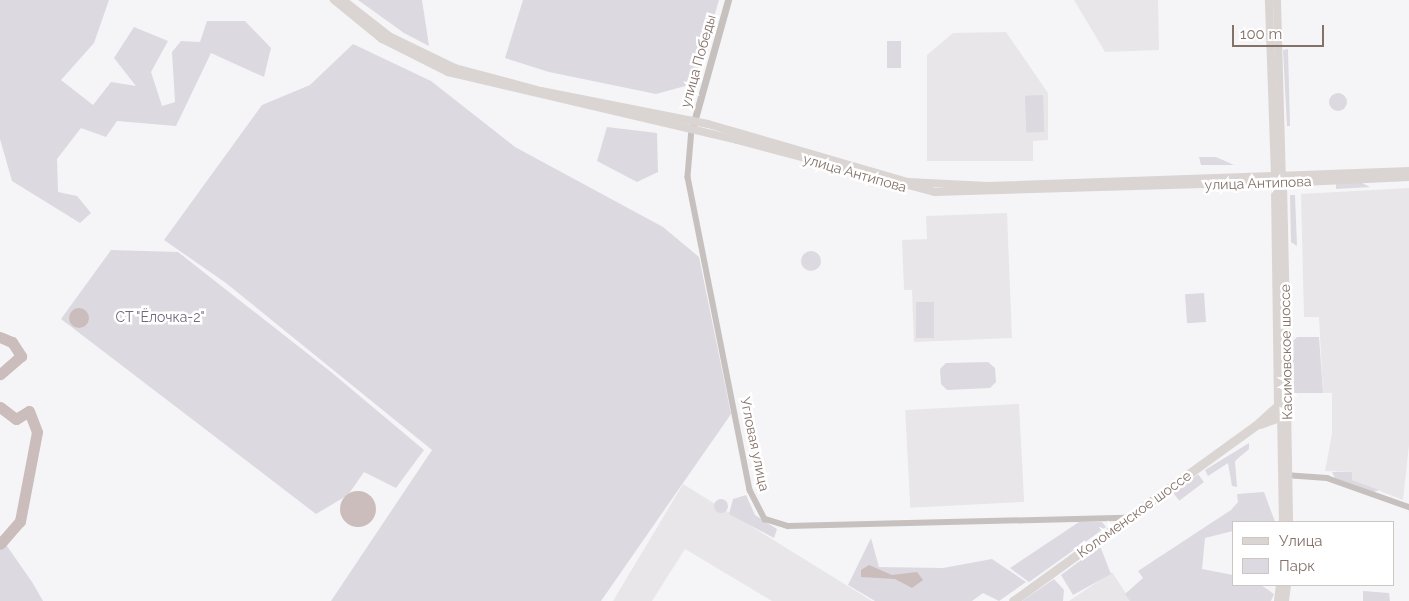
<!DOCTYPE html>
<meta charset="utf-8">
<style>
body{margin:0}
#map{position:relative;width:1409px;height:601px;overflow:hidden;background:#f5f5f7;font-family:Raleway,sans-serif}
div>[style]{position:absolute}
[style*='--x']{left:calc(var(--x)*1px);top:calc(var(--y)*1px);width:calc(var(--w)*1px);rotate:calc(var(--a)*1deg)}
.built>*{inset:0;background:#e8e6e8;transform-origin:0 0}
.green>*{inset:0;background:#dcd9e1;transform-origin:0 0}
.round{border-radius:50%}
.water>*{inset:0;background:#cabdbb}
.river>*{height:11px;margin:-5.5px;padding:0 5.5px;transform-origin:5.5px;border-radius:5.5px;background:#cabdbb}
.minor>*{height:5.5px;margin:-2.75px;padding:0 2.75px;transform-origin:2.75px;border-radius:2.75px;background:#c6c1be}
.tertiary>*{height:7px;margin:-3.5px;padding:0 3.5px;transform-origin:3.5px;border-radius:3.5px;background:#c6c1be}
.secondary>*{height:8px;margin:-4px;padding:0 4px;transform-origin:4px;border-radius:4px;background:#dad5d2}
.primary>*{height:9px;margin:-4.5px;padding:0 4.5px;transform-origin:4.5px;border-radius:4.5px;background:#dad5d2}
span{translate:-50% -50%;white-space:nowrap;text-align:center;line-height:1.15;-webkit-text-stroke:5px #fff;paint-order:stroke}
.street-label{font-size:14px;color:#847168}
.park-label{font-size:14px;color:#75667c}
.legend{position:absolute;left:1232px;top:521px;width:162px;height:65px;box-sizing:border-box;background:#fff;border:1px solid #cec6c3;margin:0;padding:6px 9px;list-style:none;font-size:15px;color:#847168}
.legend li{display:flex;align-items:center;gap:10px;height:25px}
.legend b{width:25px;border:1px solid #cec6c3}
.scale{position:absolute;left:1232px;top:25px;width:92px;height:22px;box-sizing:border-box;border:2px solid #847168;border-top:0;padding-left:6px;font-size:15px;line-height:18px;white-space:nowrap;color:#847168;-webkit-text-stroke:4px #fff;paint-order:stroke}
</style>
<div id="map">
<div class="built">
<div style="clip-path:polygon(1074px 0,1158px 0,1159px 50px,1105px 52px)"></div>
<div style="clip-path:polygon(1006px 32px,1048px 93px,1048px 140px,1033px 141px,1033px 161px,927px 161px,927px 55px,953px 33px)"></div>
<div style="clip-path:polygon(1409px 188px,1409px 445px,1403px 500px,1352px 480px,1352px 472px,1325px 471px,1332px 434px,1332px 393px,1323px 393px,1319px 317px,1304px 317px,1301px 194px)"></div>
<div style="clip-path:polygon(1007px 213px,1012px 338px,914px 342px,912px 290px,904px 290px,902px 240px,927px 239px,926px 216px)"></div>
<div style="left:1019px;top:404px;width:98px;height:114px;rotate:87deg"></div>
<div style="clip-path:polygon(683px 484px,872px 601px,772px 601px,685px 549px,652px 601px,613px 601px)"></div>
<div style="clip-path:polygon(1112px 572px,1131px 601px,1069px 601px)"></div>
</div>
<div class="green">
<div style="clip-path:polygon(0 0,109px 0,94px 43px,61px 80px,93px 105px,111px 82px,136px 86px,114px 58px,134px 27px,168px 41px,151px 72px,162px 106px,175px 102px,172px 52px,181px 41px,200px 42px,207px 21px,245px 21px,271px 48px,264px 77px,211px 53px,176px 126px,117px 121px,106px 137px,81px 128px,57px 159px,58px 192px,77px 196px,91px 213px,80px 223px,12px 181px,0 139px)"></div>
<div style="clip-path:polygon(358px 0,422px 0,429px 46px,404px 33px)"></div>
<div style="clip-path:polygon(523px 0,719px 0,699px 69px,689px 85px,656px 94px,549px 72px,505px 58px)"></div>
<div style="left:887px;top:41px;width:14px;height:27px"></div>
<div style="clip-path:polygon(353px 44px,431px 81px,515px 147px,663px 227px,699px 257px,731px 414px,601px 601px,331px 601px,432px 450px,226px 283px,164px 240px,262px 105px,310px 85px)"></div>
<div style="clip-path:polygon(1288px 49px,1290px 126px,1287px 126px,1283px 50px)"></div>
<div class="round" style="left:1329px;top:93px;width:18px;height:18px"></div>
<div style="left:1043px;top:95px;width:37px;height:18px;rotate:88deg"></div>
<div style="clip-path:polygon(607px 127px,657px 133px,658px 172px,637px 182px,597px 161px)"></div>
<div style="clip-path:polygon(1199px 157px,1216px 157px,1234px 165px,1201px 165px)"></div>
<div style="clip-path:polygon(1358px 181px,1370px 187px,1336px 189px,1336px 183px)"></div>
<div style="clip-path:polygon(1290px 195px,1295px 195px,1297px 246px,1291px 242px)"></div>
<div style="clip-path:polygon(111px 250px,178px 252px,331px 372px,424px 450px,396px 488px,364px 472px,348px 495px,316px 514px,61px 319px)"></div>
<div class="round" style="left:801px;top:251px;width:20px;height:20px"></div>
<div style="left:1204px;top:293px;width:29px;height:19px;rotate:86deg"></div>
<div style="left:916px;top:302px;width:18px;height:36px"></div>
<div style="clip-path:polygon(1297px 337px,1319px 337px,1323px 393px,1291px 393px,1290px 344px)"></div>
<div style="clip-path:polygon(988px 362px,995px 368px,996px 382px,990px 388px,947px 390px,941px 384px,940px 369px,946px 363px)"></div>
<div style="clip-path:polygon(1249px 443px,1249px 449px,1235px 461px,1237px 487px,1232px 486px,1228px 463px,1208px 476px,1205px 470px)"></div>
<div style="clip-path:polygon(1332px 472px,1352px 472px,1352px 480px,1379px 490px,1374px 492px,1335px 478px)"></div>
<div style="left:1198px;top:474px;width:10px;height:31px;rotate:53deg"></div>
<div style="clip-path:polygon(1264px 492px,1275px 522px,1233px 522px,1233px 531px,1205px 538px,1202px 569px,1233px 575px,1233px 585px,1261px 585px,1274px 594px,1271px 601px,1130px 601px,1125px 594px,1143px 578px,1138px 571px,1231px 510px,1238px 502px,1237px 494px)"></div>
<div style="clip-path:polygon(746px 495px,755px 515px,777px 529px,774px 538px,729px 514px,733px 499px)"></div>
<div class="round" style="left:714px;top:499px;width:14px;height:14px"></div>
<div style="clip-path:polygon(1079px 522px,1102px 522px,1106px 527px,1029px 582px,1010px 568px)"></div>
<div style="clip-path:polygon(0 536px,32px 582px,43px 601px,0 601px)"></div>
<div style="clip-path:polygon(871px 538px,879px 567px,943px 568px,992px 559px,1026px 582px,999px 601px,983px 593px,972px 601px,875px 601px,848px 585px)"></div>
<div style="clip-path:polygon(1100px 546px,1111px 574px,1073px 595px,1061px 575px)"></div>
<div style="clip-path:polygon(1054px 579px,1064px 590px,1063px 601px,1022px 601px)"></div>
<div style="clip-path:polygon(1363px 591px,1389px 593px,1390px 601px,1363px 601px)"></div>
</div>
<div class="water">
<div class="round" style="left:69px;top:308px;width:20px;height:20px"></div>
<div class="round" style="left:340px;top:491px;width:36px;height:36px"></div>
<div style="clip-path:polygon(869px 565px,892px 575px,917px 572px,923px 580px,912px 588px,895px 579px,861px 577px,861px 570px)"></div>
</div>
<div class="river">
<div style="--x:0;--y:337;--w:13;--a:23"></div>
<div style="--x:12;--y:342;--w:17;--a:57"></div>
<div style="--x:21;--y:356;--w:28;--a:139"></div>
<div style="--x:0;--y:407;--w:20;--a:37"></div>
<div style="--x:16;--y:419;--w:15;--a:-32"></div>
<div style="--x:29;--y:411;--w:22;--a:69"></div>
<div style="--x:37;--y:432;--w:91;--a:100.8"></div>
<div style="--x:20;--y:521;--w:30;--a:131"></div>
</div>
<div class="minor">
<div style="--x:692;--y:129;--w:48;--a:94.8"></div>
<div style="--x:688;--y:177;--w:319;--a:78.8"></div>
<div style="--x:750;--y:490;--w:33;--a:63"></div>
<div style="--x:765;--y:519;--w:24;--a:17"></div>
<div style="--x:788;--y:526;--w:338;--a:-1.4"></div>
<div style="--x:1285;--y:475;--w:42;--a:4.1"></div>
<div style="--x:1327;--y:478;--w:87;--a:19.5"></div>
</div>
<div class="tertiary">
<div style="--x:692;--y:129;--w:134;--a:-74.4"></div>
</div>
<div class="secondary">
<div style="--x:334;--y:0;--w:62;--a:39.1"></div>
<div style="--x:382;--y:39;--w:74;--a:26.6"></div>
<div style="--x:448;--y:72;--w:297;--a:13.2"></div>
<div style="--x:737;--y:140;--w:205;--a:14.7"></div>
<div style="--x:935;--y:192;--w:347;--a:-1.7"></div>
<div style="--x:1282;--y:182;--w:182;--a:-91.6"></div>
<div style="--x:343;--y:0;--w:58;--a:38"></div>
<div style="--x:389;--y:36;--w:73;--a:25.9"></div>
<div style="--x:455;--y:68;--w:89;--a:15"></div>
<div style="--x:541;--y:91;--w:170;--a:11.2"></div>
<div style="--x:708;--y:124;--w:208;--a:16.2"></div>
<div style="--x:908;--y:182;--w:80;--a:2.9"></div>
<div style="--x:988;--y:186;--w:287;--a:-2"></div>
<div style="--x:1275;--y:176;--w:176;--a:-92"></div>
<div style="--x:1287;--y:404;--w:118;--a:89"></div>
<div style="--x:1281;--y:411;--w:111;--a:89"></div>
<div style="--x:1278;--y:601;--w:16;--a:-83"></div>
<div style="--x:1285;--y:601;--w:16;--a:-83"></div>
</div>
<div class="primary">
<div style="--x:1260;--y:424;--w:20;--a:-20"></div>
<div style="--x:1279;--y:417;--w:15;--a:-58"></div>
<div style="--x:1287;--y:404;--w:222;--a:-91.3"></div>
<div style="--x:1282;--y:182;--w:127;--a:-2.7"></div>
<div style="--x:1013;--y:601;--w:299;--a:-35.9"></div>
<div style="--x:1255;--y:426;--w:31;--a:-42"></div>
<div style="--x:1278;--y:405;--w:229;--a:-90.8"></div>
<div style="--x:1275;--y:176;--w:134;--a:-2.1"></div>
</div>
<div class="street-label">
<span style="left:698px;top:61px;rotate:-74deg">улица Победы</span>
<span style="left:855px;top:173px;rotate:16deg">улица Антипова</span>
<span style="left:1258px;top:183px;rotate:-2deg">улица Антипова</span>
<span style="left:1286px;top:352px;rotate:-91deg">Касимовское шоссе</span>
<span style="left:755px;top:444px;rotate:78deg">Угловая улица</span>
<span style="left:1134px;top:514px;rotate:-36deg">Коломенское шоссе</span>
</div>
<div class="park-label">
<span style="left:160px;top:317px">СТ "Ёлочка-2"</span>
</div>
<ul class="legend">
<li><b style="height:6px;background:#dad5d2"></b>Улица</li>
<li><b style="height:14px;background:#dcd9e1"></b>Парк</li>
</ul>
<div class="scale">100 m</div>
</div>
